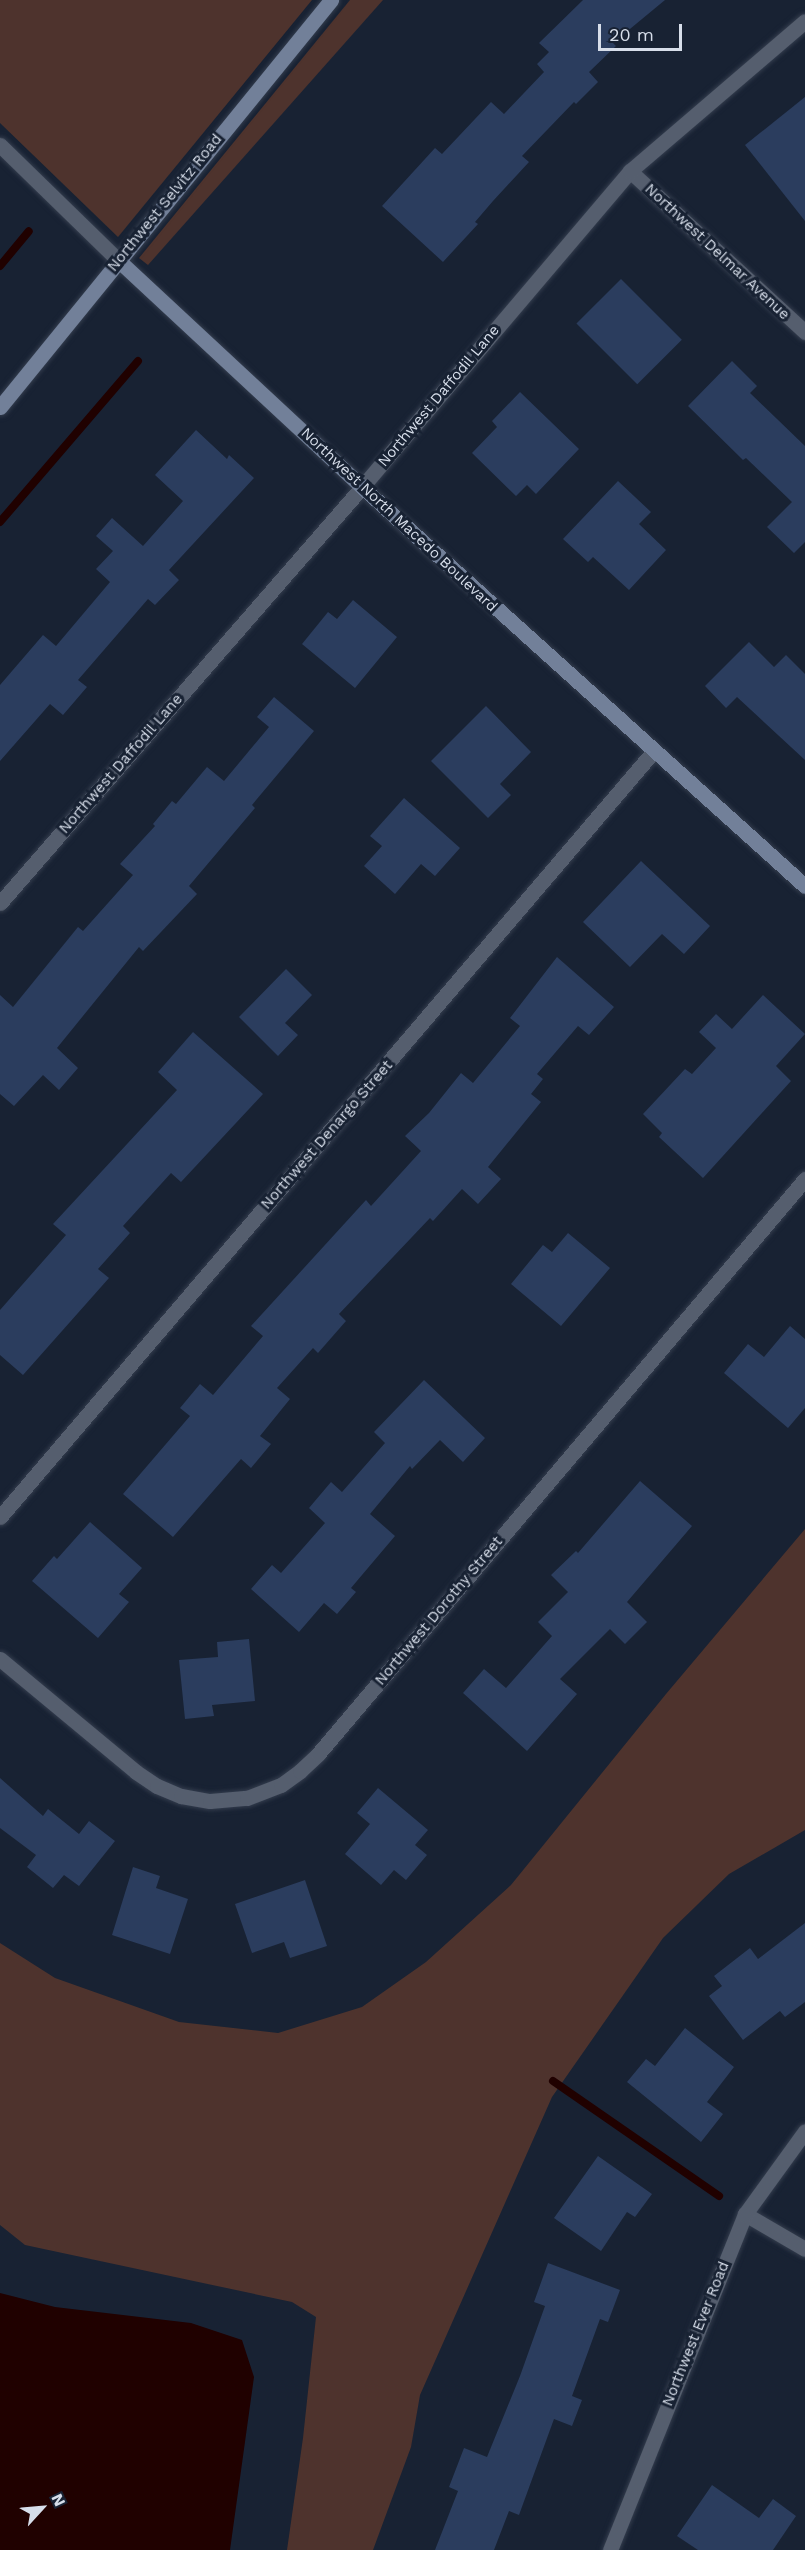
<!DOCTYPE html>
<style>
body{margin:0}
#map{position:relative;width:805px;height:2550px;overflow:hidden;background:#182233;font-family:"Work Sans",sans-serif}
div>[style]{position:absolute}
[style*='--x']{left:calc(var(--x)*1px);top:calc(var(--y)*1px);width:calc(var(--w)*1px);rotate:calc(var(--a)*1deg)}
.green>*{inset:0;background:#4e332d}
.water>*{inset:0;background:#200100}
.stream>*{height:8px;margin:-4px;padding:0 4px;transform-origin:4px;border-radius:4px;background:#200100}
.building>*{inset:0;background:#2b3d5e;transform-origin:0 0}
.roads{filter:drop-shadow(0 0 2px #333c4d) drop-shadow(0 0 2px #333c4d)}
.street>*{height:15px;margin:-7.5px;padding:0 7.5px;transform-origin:7.5px;border-radius:7.5px;background:#555e6e}
.secondary>*{height:15px;margin:-7.5px;padding:0 7.5px;transform-origin:7.5px;border-radius:7.5px;background:#728099}
span{translate:-50% -50%;white-space:nowrap;text-align:center;line-height:1.15;-webkit-text-stroke:6px #182233;paint-order:stroke}
.street-label{font-size:15px;color:#d7deea}
.north{position:absolute;left:12px;top:2478px;width:60px;height:60px;-webkit-text-stroke:4px #182233;paint-order:stroke;rotate:64deg;font-size:16px;font-weight:700;line-height:24px;text-align:center;color:#d7deea}
.north::after{content:'';display:block;margin:auto;width:21px;height:27px;background:#d7deea;clip-path:polygon(50% 0,100% 100%,50% 72%,0 100%)}
.scale{position:absolute;left:598px;top:24px;width:84px;height:27px;box-sizing:border-box;border:3px solid #d7deea;border-top:0;padding-left:8px;font-size:18px;line-height:21px;white-space:nowrap;color:#d7deea;-webkit-text-stroke:4px #182233;paint-order:stroke}
</style>
<div id="map">
<div class="green">
<div style="clip-path:polygon(0 0,312px 0,118px 237px,0 123px)"></div>
<div style="clip-path:polygon(350px 0,383px 0,148px 265px,139px 258px)"></div>
<div style="clip-path:polygon(805px 1529px,805px 1830px,729px 1874px,663px 1938px,552px 2097px,420px 2395px,411px 2447px,373px 2550px,287px 2550px,303px 2438px,316px 2317px,292px 2302px,25px 2245px,0 2225px,0 1943px,55px 1978px,179px 2022px,278px 2033px,362px 2007px,426px 1962px,511px 1885px,666px 1694px)"></div>
</div>
<div class="water">
<div style="clip-path:polygon(0 2293px,55px 2307px,191px 2323px,242px 2340px,254px 2377px,230px 2550px,0 2550px)"></div>
</div>
<div class="stream">
<div style="--x:0;--y:266;--w:45;--a:-50.4"></div>
<div style="--x:0;--y:522;--w:212;--a:-49.4"></div>
<div style="--x:553;--y:2081;--w:202;--a:34.7"></div>
</div>
<div class="building">
<div style="clip-path:polygon(583px 0,665px 0,613px 43px,616px 46px,589px 72px,598px 82px,576px 104px,574px 102px,522px 156px,529px 162px,493px 201px,475px 222px,478px 224px,443px 262px,382px 206px,435px 148px,442px 154px,491px 102px,504px 114px,544px 72px,537px 64px,549px 52px,539px 43px)"></div>
<div style="clip-path:polygon(805px 97px,805px 221px,745px 145px)"></div>
<div style="left:621px;top:279px;width:86px;height:63px;rotate:45deg"></div>
<div style="clip-path:polygon(732px 361px,757px 386px,750px 393px,805px 446px,805px 542px,794px 553px,767px 527px,792px 502px,746px 458px,743px 460px,688px 406px)"></div>
<div style="clip-path:polygon(520px 392px,579px 449px,536px 494px,527px 485px,516px 496px,472px 453px,497px 427px,492px 421px)"></div>
<div style="clip-path:polygon(196px 430px,227px 459px,229px 455px,254px 478px,169px 570px,179px 580px,155px 605px,148px 599px,78px 680px,87px 687px,63px 715px,50px 704px,0 761px,0 685px,43px 635px,56px 646px,110px 582px,96px 569px,113px 551px,96px 536px,112px 518px,143px 546px,183px 501px,155px 475px)"></div>
<div style="clip-path:polygon(618px 481px,651px 512px,639px 524px,666px 550px,629px 590px,593px 557px,588px 562px,563px 539px)"></div>
<div style="clip-path:polygon(353px 600px,397px 637px,355px 688px,302px 644px,328px 612px,337px 619px)"></div>
<div style="clip-path:polygon(749px 642px,774px 667px,786px 655px,805px 674px,805px 760px,737px 697px,726px 708px,705px 686px)"></div>
<div style="clip-path:polygon(274px 697px,314px 731px,252px 805px,255px 808px,189px 886px,197px 894px,143px 951px,139px 947px,57px 1048px,78px 1068px,59px 1090px,43px 1075px,14px 1106px,0 1094px,0 995px,13px 1007px,78px 927px,83px 931px,133px 875px,120px 864px,155px 826px,153px 824px,172px 801px,176px 804px,207px 767px,224px 781px,269px 727px,257px 717px)"></div>
<div style="clip-path:polygon(486px 706px,531px 752px,500px 784px,511px 795px,488px 818px,431px 761px)"></div>
<div style="clip-path:polygon(404px 798px,460px 848px,435px 876px,421px 864px,395px 894px,364px 866px,382px 846px,370px 836px)"></div>
<div style="clip-path:polygon(641px 861px,710px 926px,684px 954px,662px 934px,630px 967px,583px 922px)"></div>
<div style="clip-path:polygon(557px 957px,614px 1007px,589px 1035px,578px 1026px,537px 1074px,543px 1079px,531px 1094px,541px 1102px,488px 1167px,501px 1179px,478px 1204px,462px 1189px,433px 1221px,430px 1218px,339px 1314px,346px 1321px,318px 1353px,313px 1348px,277px 1388px,290px 1399px,260px 1436px,271px 1444px,251px 1468px,241px 1459px,173px 1537px,123px 1494px,190px 1416px,180px 1408px,200px 1384px,213px 1395px,263px 1336px,251px 1326px,366px 1200px,371px 1206px,421px 1151px,405px 1136px,429px 1113px,461px 1073px,473px 1083px,520px 1026px,510px 1018px)"></div>
<div style="clip-path:polygon(286px 969px,312px 995px,285px 1023px,298px 1035px,278px 1056px,239px 1017px)"></div>
<div style="clip-path:polygon(763px 995px,805px 1034px,776px 1066px,791px 1081px,703px 1178px,659px 1137px,662px 1133px,643px 1114px,685px 1069px,692px 1074px,716px 1048px,699px 1032px,716px 1014px,732px 1029px)"></div>
<div style="clip-path:polygon(193px 1032px,263px 1094px,181px 1182px,171px 1173px,123px 1226px,130px 1233px,98px 1269px,109px 1278px,23px 1375px,0 1355px,0 1310px,66px 1235px,53px 1224px,177px 1090px,158px 1072px)"></div>
<div style="clip-path:polygon(568px 1233px,610px 1268px,561px 1326px,511px 1284px,543px 1245px,552px 1252px)"></div>
<div style="clip-path:polygon(790px 1326px,805px 1339px,805px 1408px,788px 1428px,724px 1373px,748px 1344px,764px 1357px)"></div>
<div style="clip-path:polygon(424px 1380px,485px 1438px,463px 1462px,440px 1440px,412px 1469px,410px 1466px,370px 1514px,395px 1536px,351px 1588px,356px 1592px,337px 1614px,324px 1603px,299px 1632px,251px 1589px,272px 1565px,281px 1573px,325px 1523px,309px 1508px,331px 1482px,342px 1492px,385px 1443px,374px 1432px)"></div>
<div style="clip-path:polygon(640px 1481px,692px 1526px,627px 1602px,647px 1622px,625px 1644px,610px 1629px,560px 1679px,577px 1694px,527px 1751px,463px 1693px,484px 1669px,506px 1688px,552px 1636px,538px 1622px,568px 1592px,551px 1575px,576px 1551px,578px 1553px)"></div>
<div style="clip-path:polygon(90px 1522px,142px 1568px,119px 1594px,129px 1602px,98px 1638px,32px 1581px,54px 1556px,57px 1559px)"></div>
<div style="clip-path:polygon(249px 1639px,255px 1701px,212px 1705px,214px 1716px,185px 1719px,179px 1660px,218px 1657px,217px 1642px)"></div>
<div style="clip-path:polygon(0 1778px,43px 1816px,48px 1809px,79px 1834px,89px 1821px,115px 1841px,79px 1886px,64px 1875px,53px 1888px,27px 1867px,36px 1855px,0 1828px)"></div>
<div style="clip-path:polygon(378px 1788px,428px 1830px,415px 1845px,427px 1855px,406px 1880px,394px 1870px,381px 1885px,345px 1854px,370px 1824px,357px 1813px)"></div>
<div style="clip-path:polygon(133px 1867px,160px 1876px,156px 1888px,188px 1899px,170px 1954px,112px 1935px)"></div>
<div style="clip-path:polygon(305px 1880px,327px 1946px,290px 1958px,284px 1942px,252px 1953px,235px 1904px)"></div>
<div style="clip-path:polygon(805px 1923px,805px 2002px,785px 2017px,780px 2011px,743px 2040px,709px 1996px,722px 1986px,714px 1976px,750px 1948px,758px 1959px)"></div>
<div style="clip-path:polygon(685px 2028px,734px 2067px,707px 2102px,723px 2114px,701px 2142px,627px 2082px,646px 2059px,655px 2066px)"></div>
<div style="clip-path:polygon(598px 2156px,652px 2194px,635px 2217px,627px 2212px,601px 2251px,554px 2218px)"></div>
<div style="clip-path:polygon(548px 2263px,620px 2290px,608px 2322px,600px 2319px,572px 2396px,582px 2400px,572px 2426px,554px 2419px,519px 2515px,509px 2511px,494px 2550px,435px 2550px,458px 2491px,449px 2487px,464px 2448px,487px 2457px,520px 2376px,545px 2306px,534px 2302px)"></div>
<div style="clip-path:polygon(712px 2485px,759px 2518px,773px 2499px,796px 2516px,773px 2550px,698px 2550px,677px 2536px)"></div>
</div>
<div class="roads">
<div class="street">
<div style="--x:0;--y:145;--w:165;--a:44.3"></div>
<div style="--x:630;--y:171;--w:238;--a:42.6"></div>
<div style="--x:0;--y:903;--w:551;--a:-48.97"></div>
<div style="--x:362;--y:487;--w:414;--a:-49.7"></div>
<div style="--x:630;--y:171;--w:230;--a:-40.6"></div>
<div style="--x:0;--y:1517;--w:1006;--a:-49.52"></div>
<div style="--x:0;--y:1659;--w:177;--a:39.7"></div>
<div style="--x:136;--y:1772;--w:25;--a:34"></div>
<div style="--x:157;--y:1786;--w:26;--a:23"></div>
<div style="--x:181;--y:1796;--w:29;--a:10"></div>
<div style="--x:210;--y:1801;--w:37;--a:-5"></div>
<div style="--x:247;--y:1798;--w:36;--a:-21"></div>
<div style="--x:281;--y:1785;--w:24;--a:-36"></div>
<div style="--x:300;--y:1771;--w:25;--a:-43"></div>
<div style="--x:318;--y:1754;--w:754;--a:-49.74"></div>
<div style="--x:745;--y:2214;--w:69;--a:30.3"></div>
<div style="--x:610;--y:2550;--w:362;--a:-68.1"></div>
<div style="--x:745;--y:2214;--w:102;--a:-54.1"></div>
</div>
<div class="secondary">
<div style="--x:118;--y:260;--w:333;--a:42.9"></div>
<div style="--x:362;--y:487;--w:596;--a:42.01"></div>
<div style="--x:0;--y:407;--w:525;--a:-50.88"></div>
</div>
</div>
<div class="street-label">
<span style="left:165px;top:203px;rotate:-51deg">Northwest Selvitz Road</span>
<span style="left:717px;top:252px;rotate:43deg">Northwest Delmar Avenue</span>
<span style="left:439px;top:396px;rotate:-50deg">Northwest Daffodil Lane</span>
<span style="left:399px;top:520px;rotate:43deg">Northwest North Macedo Boulevard</span>
<span style="left:121px;top:764px;rotate:-49deg">Northwest Daffodil Lane</span>
<span style="left:327px;top:1135px;rotate:-49deg">Northwest Denargo Street</span>
<span style="left:439px;top:1611px;rotate:-50deg">Northwest Dorothy Street</span>
<span style="left:696px;top:2334px;rotate:-68deg">Northwest Ever Road</span>
</div>
<div class="north">N</div>
<div class="scale">20 m</div>
</div>
